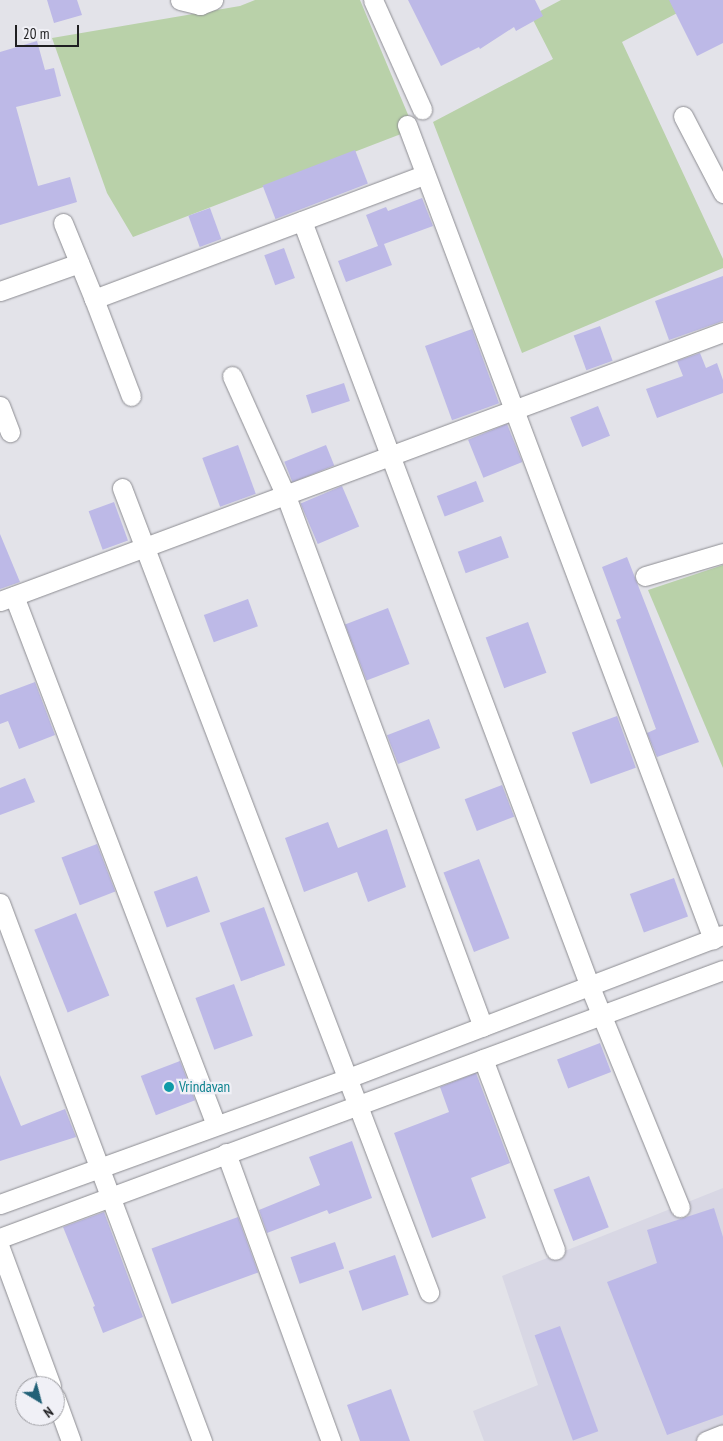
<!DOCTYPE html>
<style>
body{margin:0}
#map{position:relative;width:723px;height:1441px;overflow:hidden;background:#e3e3e9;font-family:"PT Sans Narrow",sans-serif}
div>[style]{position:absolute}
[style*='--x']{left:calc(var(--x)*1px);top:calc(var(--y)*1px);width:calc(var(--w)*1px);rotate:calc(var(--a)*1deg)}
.built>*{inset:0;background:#d8d7e4}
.green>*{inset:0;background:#b9d1a9}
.building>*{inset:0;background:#bdb9e7;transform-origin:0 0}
.roads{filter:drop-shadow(0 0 1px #8d8d92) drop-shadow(0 0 1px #8d8d92)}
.street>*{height:19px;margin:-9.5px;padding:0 9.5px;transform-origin:9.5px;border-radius:9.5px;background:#fff}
.dots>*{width:14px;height:14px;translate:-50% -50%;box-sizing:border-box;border:2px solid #f0f0f6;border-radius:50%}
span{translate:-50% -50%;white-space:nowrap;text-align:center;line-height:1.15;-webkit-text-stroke:4.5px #f0f0f6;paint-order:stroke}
.culture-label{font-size:15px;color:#0d838f}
.left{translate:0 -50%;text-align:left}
.north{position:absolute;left:15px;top:1376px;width:50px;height:50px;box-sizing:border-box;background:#f0f0f6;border:1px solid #9c9ca1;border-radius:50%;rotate:143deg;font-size:14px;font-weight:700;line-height:20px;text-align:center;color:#1f1f21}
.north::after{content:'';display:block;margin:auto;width:18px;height:22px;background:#226177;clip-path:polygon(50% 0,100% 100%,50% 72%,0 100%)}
.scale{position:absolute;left:15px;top:25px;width:64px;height:22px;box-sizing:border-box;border:2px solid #1f1f21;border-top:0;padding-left:6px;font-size:15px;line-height:18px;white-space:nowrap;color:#1f1f21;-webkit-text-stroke:4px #f0f0f6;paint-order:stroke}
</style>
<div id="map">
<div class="built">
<div style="clip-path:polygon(723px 1188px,723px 1441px,484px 1441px,473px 1411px,538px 1385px,502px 1276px)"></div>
</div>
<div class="green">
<div style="clip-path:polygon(255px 0,360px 0,414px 129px,133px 237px,107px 193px,52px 38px,240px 6px)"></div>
<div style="clip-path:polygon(561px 0,678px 0,683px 10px,622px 42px,723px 259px,723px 268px,522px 353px,433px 122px,553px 59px,531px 16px)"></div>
<div style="clip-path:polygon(723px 565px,723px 768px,648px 590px)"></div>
</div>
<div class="building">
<div style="clip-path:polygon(47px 0,77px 0,82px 15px,54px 23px)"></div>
<div style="clip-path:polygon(408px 0,535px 0,543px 16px,516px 31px,514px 27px,480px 49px,479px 47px,441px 66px)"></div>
<div style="clip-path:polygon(669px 0,723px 0,723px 43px,697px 56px)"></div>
<div style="clip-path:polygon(37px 41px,45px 70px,54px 68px,61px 96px,16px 107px,38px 186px,70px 177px,77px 202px,0 225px,0 52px)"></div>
<div style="left:355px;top:150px;width:36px;height:99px;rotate:69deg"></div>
<div style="clip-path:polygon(422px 198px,433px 226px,384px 244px,392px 265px,346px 282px,338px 261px,378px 246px,366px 215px,386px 207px,388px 211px)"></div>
<div style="left:210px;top:208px;width:33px;height:23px;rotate:70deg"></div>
<div style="left:284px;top:248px;width:32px;height:21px;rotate:70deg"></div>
<div style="clip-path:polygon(723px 276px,723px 321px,669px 340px,655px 301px)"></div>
<div style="left:600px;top:326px;width:37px;height:28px;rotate:70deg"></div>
<div style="left:472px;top:329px;width:79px;height:50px;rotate:70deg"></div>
<div style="clip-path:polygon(700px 353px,706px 368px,717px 363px,723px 380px,723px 393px,657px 418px,646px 389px,683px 376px,677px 361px)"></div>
<div style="left:344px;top:383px;width:19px;height:40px;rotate:72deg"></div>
<div style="left:598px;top:406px;width:32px;height:30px;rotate:68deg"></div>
<div style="left:507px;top:424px;width:41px;height:42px;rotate:68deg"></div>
<div style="left:238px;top:445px;width:52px;height:38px;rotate:70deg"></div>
<div style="left:326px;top:445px;width:22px;height:45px;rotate:68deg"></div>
<div style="left:476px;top:481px;width:22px;height:42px;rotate:69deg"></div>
<div style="left:342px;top:486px;width:44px;height:45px;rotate:67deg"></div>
<div style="left:114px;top:502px;width:41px;height:27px;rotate:70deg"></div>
<div style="clip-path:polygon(0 534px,20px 582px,0 589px)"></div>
<div style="left:501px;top:536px;width:23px;height:46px;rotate:70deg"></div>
<div style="clip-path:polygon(627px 557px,699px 742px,657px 757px,647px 733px,656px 729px,616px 620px,621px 618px,602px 567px)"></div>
<div style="left:248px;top:599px;width:29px;height:47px;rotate:70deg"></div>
<div style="left:388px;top:608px;width:60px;height:46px;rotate:69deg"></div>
<div style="left:528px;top:622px;width:54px;height:45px;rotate:70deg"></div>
<div style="clip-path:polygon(35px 682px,55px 735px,19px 749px,8px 721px,0 724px,0 695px)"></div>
<div style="left:617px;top:716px;width:55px;height:48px;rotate:70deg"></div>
<div style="left:429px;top:719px;width:31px;height:45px;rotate:69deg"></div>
<div style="clip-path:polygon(25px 778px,35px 802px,0 815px,0 788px)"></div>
<div style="left:502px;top:785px;width:34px;height:40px;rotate:69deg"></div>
<div style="clip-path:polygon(328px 822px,338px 848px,387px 829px,406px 887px,368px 902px,357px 872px,304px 892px,285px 838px)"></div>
<div style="left:97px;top:844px;width:51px;height:38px;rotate:69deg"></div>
<div style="left:479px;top:859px;width:85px;height:38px;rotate:69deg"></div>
<div style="left:197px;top:876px;width:38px;height:46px;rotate:70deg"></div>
<div style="left:674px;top:878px;width:41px;height:47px;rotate:70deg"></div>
<div style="left:264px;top:907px;width:62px;height:47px;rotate:70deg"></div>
<div style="left:76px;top:913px;width:89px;height:45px;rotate:68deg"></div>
<div style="left:234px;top:984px;width:55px;height:41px;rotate:70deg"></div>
<div style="left:600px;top:1043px;width:31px;height:46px;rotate:69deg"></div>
<div style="left:180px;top:1061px;width:42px;height:42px;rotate:69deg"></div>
<div style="clip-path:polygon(476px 1073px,510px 1163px,471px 1178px,486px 1218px,432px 1238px,394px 1133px,449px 1112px,440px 1087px)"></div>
<div style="clip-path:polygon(0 1075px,21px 1126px,65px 1109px,76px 1137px,0 1161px)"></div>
<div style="clip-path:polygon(352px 1141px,372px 1198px,329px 1214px,327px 1210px,267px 1233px,259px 1210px,320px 1185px,309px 1157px)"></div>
<div style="left:589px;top:1176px;width:55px;height:38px;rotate:69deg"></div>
<div style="clip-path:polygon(714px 1208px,723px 1237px,723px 1415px,667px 1435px,607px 1282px,657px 1263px,647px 1230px)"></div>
<div style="clip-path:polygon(104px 1212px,143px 1317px,103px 1333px,93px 1307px,95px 1306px,63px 1227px)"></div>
<div style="left:238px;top:1217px;width:59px;height:92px;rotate:70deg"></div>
<div style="left:335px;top:1242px;width:28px;height:47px;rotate:71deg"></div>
<div style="left:395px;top:1255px;width:42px;height:49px;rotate:71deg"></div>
<div style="left:560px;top:1326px;width:112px;height:27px;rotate:70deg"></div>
<div style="clip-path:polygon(391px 1389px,410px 1441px,360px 1441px,347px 1405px)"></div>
</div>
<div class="roads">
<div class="street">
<div style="--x:180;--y:0;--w:21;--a:14"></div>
<div style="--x:200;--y:5;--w:14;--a:-21"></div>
<div style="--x:373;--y:0;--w:120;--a:65.8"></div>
<div style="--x:683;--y:116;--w:87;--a:62.5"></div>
<div style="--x:407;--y:125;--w:870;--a:69.4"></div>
<div style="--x:302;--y:221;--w:818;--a:69.39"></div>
<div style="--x:590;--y:987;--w:238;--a:67.8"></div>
<div style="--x:63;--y:223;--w:82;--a:67.8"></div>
<div style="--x:0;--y:291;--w:84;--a:-19.5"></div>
<div style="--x:232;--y:376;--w:132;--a:65.8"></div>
<div style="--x:286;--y:496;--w:566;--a:69.65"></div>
<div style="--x:131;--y:396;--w:104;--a:-110.9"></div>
<div style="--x:94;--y:299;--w:353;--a:-20.6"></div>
<div style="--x:0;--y:406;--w:28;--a:69"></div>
<div style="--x:122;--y:488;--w:861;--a:69.1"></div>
<div style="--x:645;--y:576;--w:81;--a:-16.4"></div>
<div style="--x:14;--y:596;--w:566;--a:69.1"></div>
<div style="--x:0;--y:601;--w:771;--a:-20.41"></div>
<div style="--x:0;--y:903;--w:575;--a:69.42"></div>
<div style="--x:483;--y:1059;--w:204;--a:69.3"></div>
<div style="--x:226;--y:1153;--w:307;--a:70"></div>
<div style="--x:0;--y:1204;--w:370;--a:-19.9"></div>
<div style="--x:348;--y:1078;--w:401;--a:-20.9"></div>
<div style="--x:0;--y:1238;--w:771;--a:-20.34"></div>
<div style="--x:0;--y:1248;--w:147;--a:69.7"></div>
<div style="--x:55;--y:1397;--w:47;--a:70"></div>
<div style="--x:706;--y:1441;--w:18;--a:-22"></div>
</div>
</div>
<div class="dots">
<div style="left:169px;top:1087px;background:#0f9aa8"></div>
</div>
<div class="culture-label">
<span class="left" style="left:179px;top:1087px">Vrindavan</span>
</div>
<div class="north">N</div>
<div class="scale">20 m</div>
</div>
